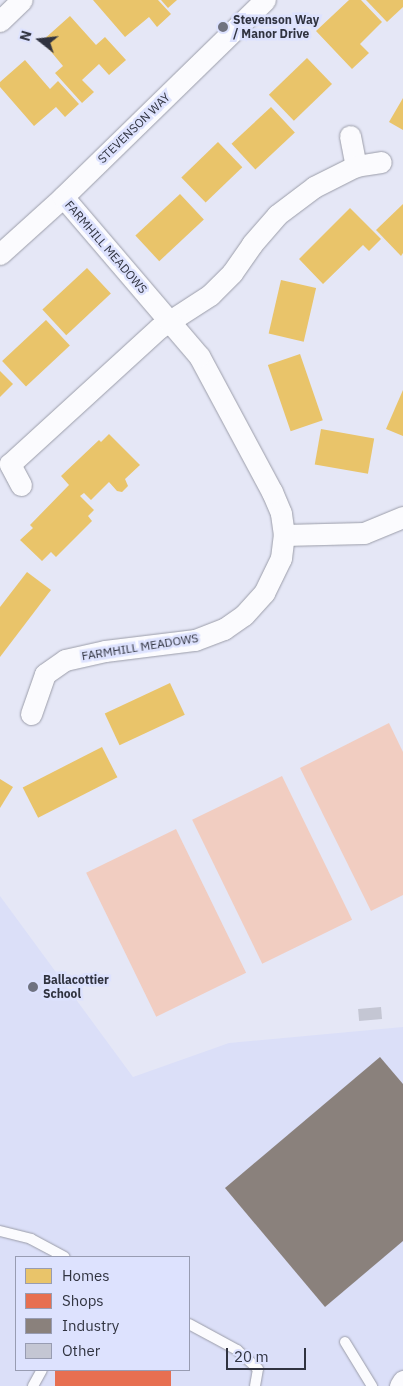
<!DOCTYPE html>
<style>
body{margin:0}
#map{position:relative;width:403px;height:1386px;overflow:hidden;background:#e5e7f6;font-family:"IBM Plex Sans",sans-serif}
div>[style]{position:absolute}
[style*='--x']{left:calc(var(--x)*1px);top:calc(var(--y)*1px);width:calc(var(--w)*1px);rotate:calc(var(--a)*1deg)}
.built>*{inset:0;background:#dbdff8}
.green>*{inset:0;background:#f1cdc1;transform-origin:0 0}
.homes>*{inset:0;background:#e9c46a;transform-origin:0 0}
.shops>*{inset:0;background:#e76f51;transform-origin:0 0}
.industry>*{inset:0;background:#8a817c}
.building>*{inset:0;background:#c4c6d3;transform-origin:0 0}
.roads{filter:drop-shadow(0 0 1px #9b9da9) drop-shadow(0 0 1px #9b9da9)}
.lane>*{height:10px;margin:-5px;padding:0 5px;transform-origin:5px;border-radius:5px;background:#fbfbfe}
.street>*{height:21px;margin:-10.5px;padding:0 10.5px;transform-origin:10.5px;border-radius:10.5px;background:#fbfbfe}
.dots>*{width:14px;height:14px;translate:-50% -50%;box-sizing:border-box;border:2px solid #dde2fe;border-radius:50%}
span{translate:-50% -50%;white-space:nowrap;text-align:center;line-height:1.15;-webkit-text-stroke:5px #dde2fe;paint-order:stroke}
.poi-label{font-size:12px;color:#303340;font-weight:700}
.left{translate:0 -50%;text-align:left}
.street-label{font-size:12px;color:#303340}
.legend{position:absolute;left:15px;top:1256px;width:175px;height:115px;box-sizing:border-box;background:#dde2fe;border:1px solid #989cb2;margin:0;padding:6px 9px;list-style:none;font-size:15px;color:#303340}
.legend li{display:flex;align-items:center;gap:10px;height:25px}
.legend b{width:25px;border:1px solid #989cb2}
.north{position:absolute;left:15px;top:15px;width:50px;height:50px;-webkit-text-stroke:4px #dde2fe;paint-order:stroke;rotate:286deg;font-size:14px;font-weight:700;line-height:20px;text-align:center;color:#303340}
.north::after{content:'';display:block;margin:auto;width:18px;height:22px;background:#303340;clip-path:polygon(50% 0,100% 100%,50% 72%,0 100%)}
.scale{position:absolute;left:226px;top:1348px;width:80px;height:22px;box-sizing:border-box;border:2px solid #303340;border-top:0;padding-left:6px;font-size:15px;line-height:18px;white-space:nowrap;color:#303340;-webkit-text-stroke:4px #dde2fe;paint-order:stroke}
</style>
<div id="map">
<div class="built">
<div style="clip-path:polygon(evenodd,0 896px,133px 1077px,229px 1043px,403px 1027px,403px 1386px,0 1386px,0 896px,16px 1257px,189px 1257px,189px 1370px,16px 1370px,16px 1257px)"></div>
</div>
<div class="green">
<div style="clip-path:polygon(389px 723px,403px 752px,403px 895px,371px 911px,300px 768px)"></div>
<div style="left:282px;top:776px;width:160px;height:100px;rotate:64deg"></div>
<div style="left:176px;top:829px;width:160px;height:100px;rotate:64deg"></div>
</div>
<div class="homes">
<div style="clip-path:polygon(93px 0,158px 0,171px 14px,157px 27px,149px 17px,125px 37px)"></div>
<div style="clip-path:polygon(161px 0,177px 0,168px 8px)"></div>
<div style="clip-path:polygon(349px 0,361px 0,382px 22px,360px 44px,369px 53px,352px 69px,316px 31px)"></div>
<div style="clip-path:polygon(366px 0,403px 0,403px 7px,387px 22px)"></div>
<div style="clip-path:polygon(70px 16px,96px 45px,105px 37px,126px 60px,109px 75px,99px 64px,82px 80px,94px 92px,82px 103px,55px 73px,63px 66px,42px 41px)"></div>
<div style="left:307px;top:58px;width:36px;height:53px;rotate:46deg"></div>
<div style="clip-path:polygon(25px 60px,50px 89px,58px 81px,79px 104px,65px 117px,56px 107px,34px 126px,0 87px,0 82px)"></div>
<div style="clip-path:polygon(403px 98px,403px 130px,389px 122px)"></div>
<div style="left:271px;top:107px;width:35px;height:54px;rotate:47deg"></div>
<div style="left:218px;top:142px;width:35px;height:51px;rotate:46deg"></div>
<div style="left:180px;top:194px;width:35px;height:61px;rotate:47deg"></div>
<div style="clip-path:polygon(403px 204px,403px 253px,401px 256px,376px 230px)"></div>
<div style="clip-path:polygon(350px 208px,381px 239px,369px 251px,363px 245px,323px 284px,299px 259px)"></div>
<div style="left:87px;top:268px;width:35px;height:61px;rotate:47deg"></div>
<div style="left:281px;top:280px;width:36px;height:55px;rotate:13deg"></div>
<div style="left:46px;top:320px;width:35px;height:60px;rotate:47deg"></div>
<div style="left:300px;top:354px;width:70px;height:34px;rotate:71deg"></div>
<div style="clip-path:polygon(0 371px,13px 384px,0 397px)"></div>
<div style="clip-path:polygon(403px 390px,403px 436px,386px 429px)"></div>
<div style="left:321px;top:429px;width:54px;height:36px;rotate:10deg"></div>
<div style="clip-path:polygon(109px 434px,140px 465px,125px 479px,128px 486px,122px 492px,117px 491px,109px 482px,91px 500px,84px 493px,80px 496px,94px 510px,88px 516px,92px 521px,56px 557px,51px 552px,42px 561px,20px 540px,33px 528px,30px 525px,69px 485px,61px 476px,99px 440px,101px 442px)"></div>
<div style="clip-path:polygon(27px 572px,51px 590px,0 657px,0 607px)"></div>
<div style="left:170px;top:683px;width:35px;height:72px;rotate:65deg"></div>
<div style="left:102px;top:747px;width:34px;height:89px;rotate:63deg"></div>
<div style="clip-path:polygon(0 779px,13px 787px,0 808px)"></div>
</div>
<div class="shops">
<div style="left:55px;top:1370px;width:116px;height:18px"></div>
</div>
<div class="industry">
<div style="clip-path:polygon(380px 1057px,403px 1084px,403px 1241px,325px 1307px,225px 1188px)"></div>
</div>
<div class="building">
<div style="left:381px;top:1007px;width:12px;height:23px;rotate:85deg"></div>
</div>
<div class="roads">
<div class="lane">
<div style="--x:0;--y:1231;--w:32;--a:14"></div>
<div style="--x:31;--y:1239;--w:38;--a:28"></div>
<div style="--x:189;--y:1324;--w:55;--a:28.4"></div>
<div style="--x:237;--y:1350;--w:28;--a:42"></div>
<div style="--x:258;--y:1369;--w:17;--a:100"></div>
<div style="--x:345;--y:1342;--w:52;--a:58.5"></div>
<div style="--x:33;--y:1386;--w:18;--a:-61"></div>
</div>
<div class="street">
<div style="--x:0;--y:21;--w:30;--a:-44"></div>
<div style="--x:350;--y:136;--w:31;--a:79"></div>
<div style="--x:0;--y:254;--w:85;--a:-42.1"></div>
<div style="--x:63;--y:197;--w:282;--a:-44.3"></div>
<div style="--x:21;--y:485;--w:24;--a:-118"></div>
<div style="--x:10;--y:464;--w:202;--a:-42.4"></div>
<div style="--x:159;--y:328;--w:61;--a:-32.9"></div>
<div style="--x:210;--y:295;--w:31;--a:-45"></div>
<div style="--x:232;--y:273;--w:35;--a:-55"></div>
<div style="--x:252;--y:244;--w:38;--a:-49"></div>
<div style="--x:277;--y:215;--w:46;--a:-37.1"></div>
<div style="--x:314;--y:187;--w:47;--a:-26.6"></div>
<div style="--x:356;--y:166;--w:25;--a:-9"></div>
<div style="--x:284;--y:535;--w:80;--a:-1.4"></div>
<div style="--x:364;--y:533;--w:42;--a:-22.3"></div>
<div style="--x:31;--y:714;--w:42;--a:-70.7"></div>
<div style="--x:45;--y:674;--w:24;--a:-35"></div>
<div style="--x:65;--y:660;--w:41;--a:-12.7"></div>
<div style="--x:105;--y:651;--w:91;--a:-7"></div>
<div style="--x:195;--y:640;--w:31;--a:-21"></div>
<div style="--x:224;--y:629;--w:24;--a:-35"></div>
<div style="--x:244;--y:615;--w:30;--a:-48"></div>
<div style="--x:264;--y:593;--w:39;--a:-64"></div>
<div style="--x:281;--y:558;--w:23;--a:-83"></div>
<div style="--x:284;--y:535;--w:22;--a:-98"></div>
<div style="--x:281;--y:513;--w:23;--a:-113"></div>
<div style="--x:272;--y:492;--w:154;--a:-118.2"></div>
<div style="--x:199;--y:356;--w:209;--a:-130.5"></div>
<div style="--x:400;--y:1386;--w:6;--a:-59"></div>
</div>
</div>
<div class="dots">
<div style="left:223px;top:27px;background:#6f7280"></div>
<div style="left:33px;top:987px;background:#6f7280"></div>
</div>
<div class="poi-label">
<span class="left" style="left:233px;top:27px">Stevenson Way<br>/ Manor Drive</span>
<span class="left" style="left:43px;top:987px">Ballacottier<br>School</span>
</div>
<div class="street-label">
<span style="left:134px;top:128px;rotate:-44deg">STEVENSON WAY</span>
<span style="left:106px;top:247px;rotate:49deg">FARMHILL MEADOWS</span>
<span style="left:140px;top:647px;rotate:-9deg">FARMHILL MEADOWS</span>
</div>
<ul class="legend">
<li><b style="height:14px;background:#e9c46a"></b>Homes</li>
<li><b style="height:14px;background:#e76f51"></b>Shops</li>
<li><b style="height:14px;background:#8a817c"></b>Industry</li>
<li><b style="height:14px;background:#c4c6d3"></b>Other</li>
</ul>
<div class="north">N</div>
<div class="scale">20 m</div>
</div>
